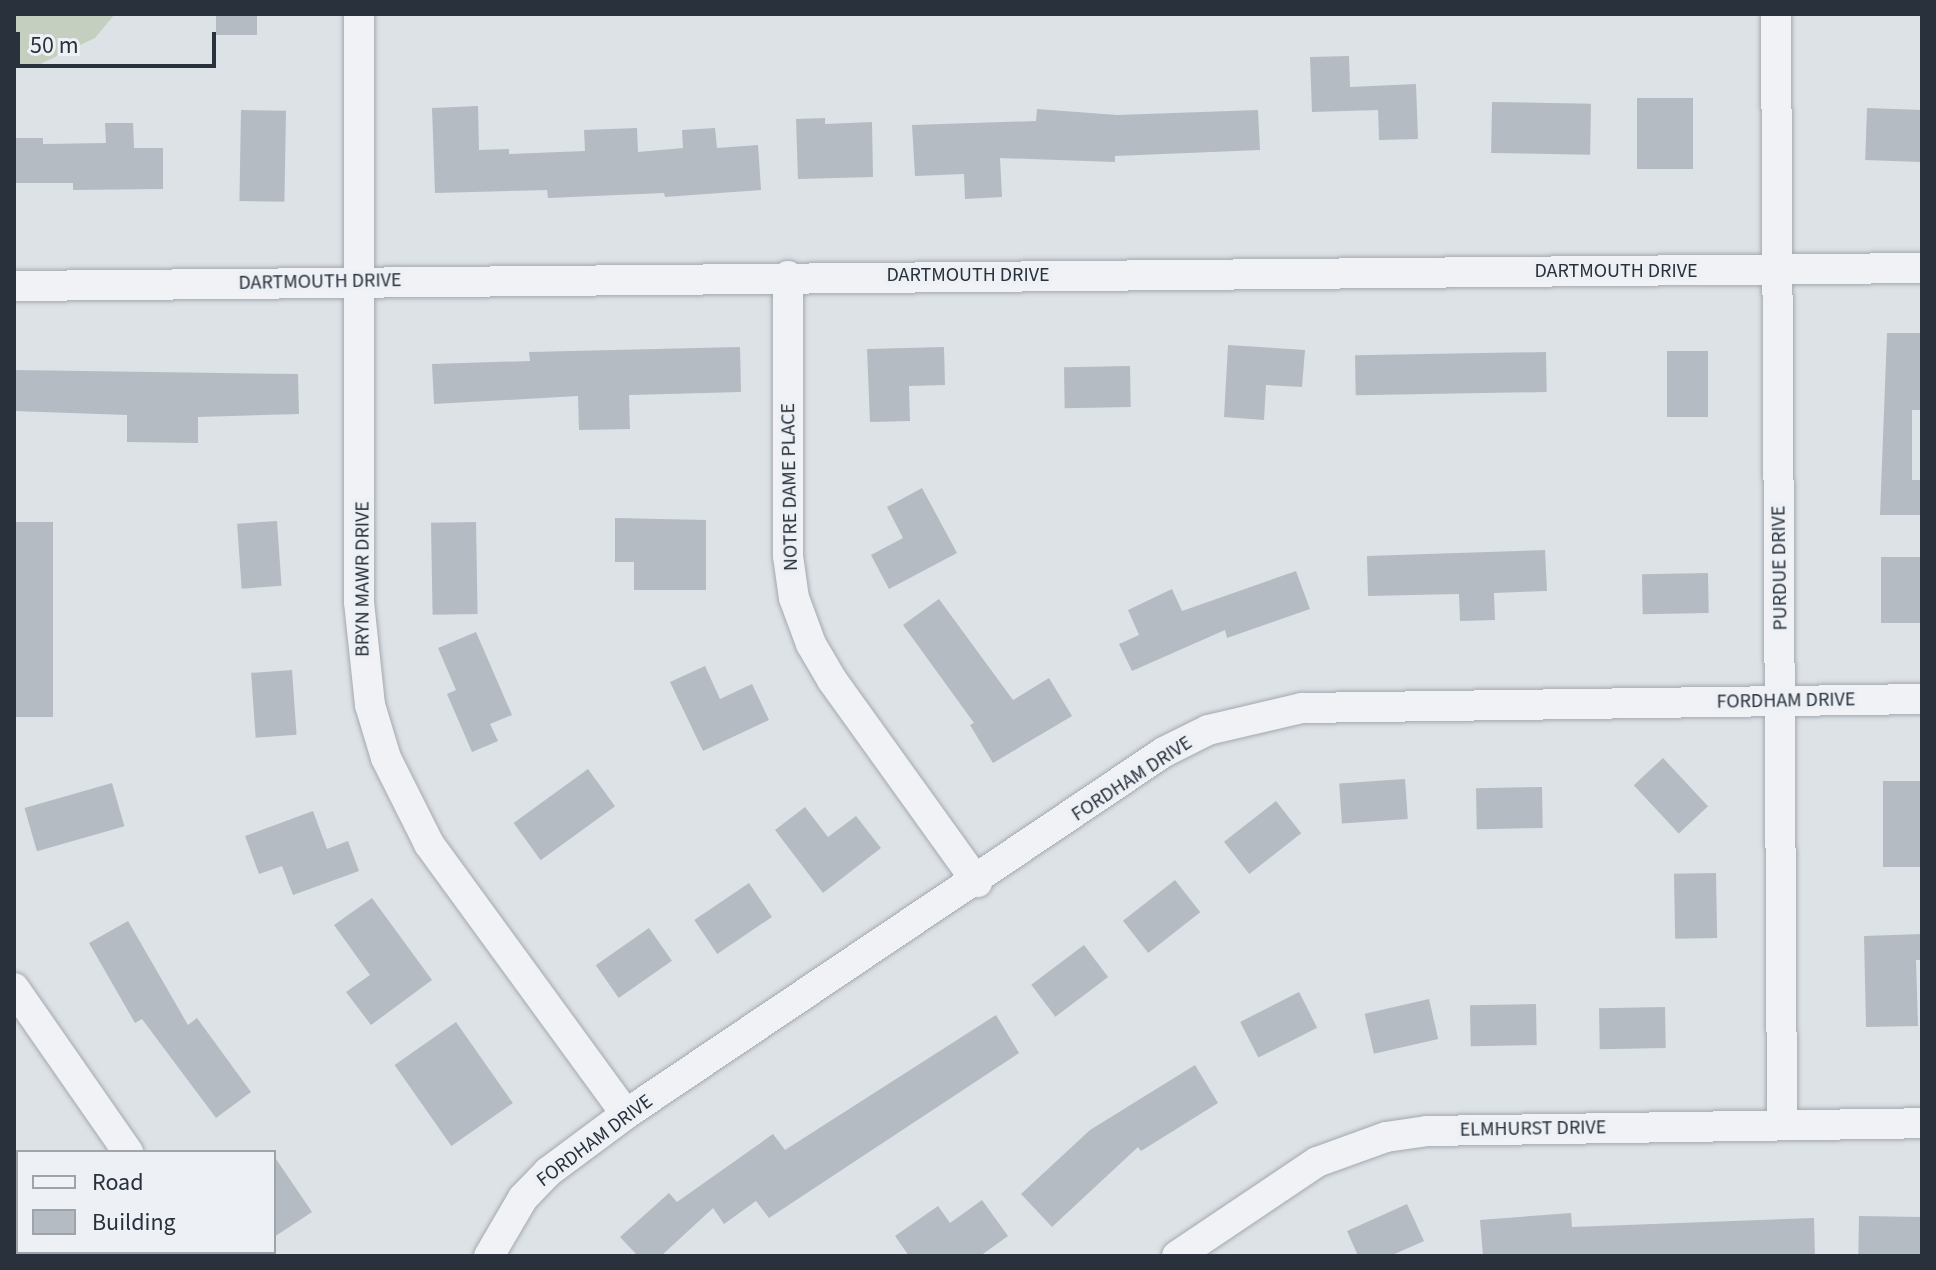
<!DOCTYPE html>
<style>
body{margin:0}
#map{position:relative;width:1936px;height:1270px;overflow:hidden;background:#dde2e6;font-family:"Source Sans 3",sans-serif}
div>[style]{position:absolute}
[style*='--x']{left:calc(var(--x)*1px);top:calc(var(--y)*1px);width:calc(var(--w)*1px);rotate:calc(var(--a)*1deg)}
.green>*{inset:0;background:#c5cfbf}
.building>*{inset:0;background:#b5bbc2;transform-origin:0 0}
.roads{filter:drop-shadow(0 0 2px #a3a9b0) drop-shadow(0 0 2px #a3a9b0)}
.minor>*{height:30px;margin:-15px;padding:0 15px;transform-origin:15px;border-radius:15px;background:#f0f2f5}
span{translate:-50% -50%;white-space:nowrap;text-align:center;line-height:1.15;-webkit-text-stroke:7px #edf0f4;paint-order:stroke}
.street-label{font-size:20px;color:#28313c}
.frame{position:absolute;inset:0;border:16px solid #28313c;pointer-events:none}
.legend{position:absolute;left:16px;top:1150px;width:260px;height:104px;box-sizing:border-box;background:#edf0f4;border:2px solid #9ea4aa;margin:0;padding:10px 14px;list-style:none;font-size:24px;color:#28313c}
.legend li{display:flex;align-items:center;gap:16px;height:40px}
.legend b{width:40px;border:2px solid #9ea4aa}
.scale{position:absolute;left:16px;top:32px;width:200px;height:36px;box-sizing:border-box;border:4px solid #28313c;border-top:0;padding-left:10px;font-size:24px;line-height:28px;white-space:nowrap;color:#28313c;-webkit-text-stroke:6px #edf0f4;paint-order:stroke}
</style>
<div id="map">
<div class="green">
<div style="clip-path:polygon(14px 14px,115px 14px,95px 38px,32px 68px,14px 68px)"></div>
</div>
<div class="building">
<div style="left:216px;top:14px;width:41px;height:21px"></div>
<div style="clip-path:polygon(1349px 56px,1350px 87px,1416px 84px,1418px 139px,1379px 140px,1378px 110px,1312px 112px,1310px 57px)"></div>
<div style="left:1637px;top:98px;width:56px;height:71px"></div>
<div style="left:1492px;top:102px;width:99px;height:51px;rotate:1deg"></div>
<div style="clip-path:polygon(478px 106px,479px 150px,509px 149px,509px 154px,585px 151px,584px 130px,637px 128px,638px 152px,683px 148px,682px 130px,715px 128px,717px 148px,758px 145px,761px 190px,665px 197px,664px 193px,548px 198px,547px 190px,435px 193px,432px 108px)"></div>
<div style="left:1867px;top:108px;width:55px;height:52px;rotate:2deg"></div>
<div style="clip-path:polygon(1037px 109px,1117px 115px,1258px 110px,1260px 150px,1115px 156px,1115px 162px,1000px 158px,1002px 197px,965px 199px,964px 174px,915px 176px,912px 125px,1036px 121px)"></div>
<div style="left:241px;top:110px;width:45px;height:91px;rotate:1deg"></div>
<div style="clip-path:polygon(825px 118px,825px 124px,872px 122px,873px 177px,798px 179px,796px 119px)"></div>
<div style="clip-path:polygon(105px 123px,133px 123px,134px 148px,163px 148px,163px 189px,73px 190px,73px 183px,14px 183px,14px 138px,43px 138px,43px 144px,106px 143px)"></div>
<div style="clip-path:polygon(1887px 333px,1922px 333px,1922px 410px,1912px 410px,1912px 480px,1922px 480px,1922px 515px,1880px 515px)"></div>
<div style="clip-path:polygon(1228px 345px,1305px 350px,1302px 387px,1266px 385px,1264px 420px,1224px 417px)"></div>
<div style="clip-path:polygon(740px 347px,741px 392px,629px 395px,630px 429px,579px 430px,578px 396px,434px 404px,432px 364px,530px 361px,529px 352px)"></div>
<div style="clip-path:polygon(944px 347px,945px 385px,909px 386px,910px 421px,870px 422px,867px 349px)"></div>
<div style="left:1667px;top:351px;width:41px;height:66px"></div>
<div style="left:1546px;top:352px;width:40px;height:191px;rotate:89deg"></div>
<div style="left:1130px;top:366px;width:41px;height:66px;rotate:89deg"></div>
<div style="clip-path:polygon(14px 370px,298px 374px,299px 414px,198px 417px,198px 443px,127px 442px,127px 415px,14px 411px)"></div>
<div style="clip-path:polygon(922px 488px,957px 553px,889px 589px,871px 555px,903px 538px,887px 507px)"></div>
<div style="clip-path:polygon(615px 518px,706px 520px,706px 590px,634px 590px,634px 562px,615px 562px)"></div>
<div style="left:277px;top:521px;width:65px;height:40px;rotate:86deg"></div>
<div style="left:53px;top:522px;width:195px;height:39px;rotate:90deg"></div>
<div style="left:476px;top:522px;width:92px;height:45px;rotate:89deg"></div>
<div style="clip-path:polygon(1545px 550px,1547px 591px,1494px 593px,1495px 620px,1460px 621px,1459px 594px,1368px 596px,1367px 556px)"></div>
<div style="left:1922px;top:557px;width:66px;height:41px;rotate:90deg"></div>
<div style="clip-path:polygon(1296px 571px,1310px 609px,1227px 638px,1225px 630px,1132px 671px,1119px 644px,1139px 635px,1128px 610px,1172px 589px,1182px 611px)"></div>
<div style="left:1708px;top:573px;width:40px;height:66px;rotate:89deg"></div>
<div style="clip-path:polygon(939px 599px,1013px 700px,1049px 678px,1072px 716px,993px 763px,970px 725px,974px 723px,903px 625px)"></div>
<div style="clip-path:polygon(476px 632px,512px 715px,490px 724px,498px 741px,472px 752px,447px 694px,456px 690px,438px 648px)"></div>
<div style="clip-path:polygon(705px 666px,720px 699px,752px 684px,769px 720px,703px 751px,670px 682px)"></div>
<div style="left:292px;top:670px;width:65px;height:41px;rotate:86deg"></div>
<div style="left:1663px;top:758px;width:66px;height:40px;rotate:47deg"></div>
<div style="left:588px;top:769px;width:46px;height:92px;rotate:54deg"></div>
<div style="left:1405px;top:779px;width:40px;height:66px;rotate:86deg"></div>
<div style="left:1883px;top:781px;width:39px;height:86px"></div>
<div style="left:112px;top:783px;width:45px;height:91px;rotate:74deg"></div>
<div style="left:1542px;top:787px;width:41px;height:66px;rotate:89deg"></div>
<div style="left:1276px;top:801px;width:41px;height:66px;rotate:52deg"></div>
<div style="clip-path:polygon(805px 807px,828px 837px,856px 816px,881px 848px,823px 893px,775px 830px)"></div>
<div style="clip-path:polygon(313px 811px,327px 849px,348px 841px,359px 871px,293px 895px,282px 866px,259px 874px,245px 836px)"></div>
<div style="left:1716px;top:873px;width:65px;height:42px;rotate:89deg"></div>
<div style="left:1175px;top:880px;width:41px;height:66px;rotate:52deg"></div>
<div style="left:749px;top:883px;width:41px;height:66px;rotate:56deg"></div>
<div style="clip-path:polygon(372px 898px,432px 980px,371px 1025px,346px 992px,370px 975px,334px 925px)"></div>
<div style="clip-path:polygon(128px 921px,188px 1025px,197px 1018px,251px 1092px,216px 1118px,142px 1019px,135px 1023px,89px 943px)"></div>
<div style="left:649px;top:928px;width:40px;height:65px;rotate:55deg"></div>
<div style="clip-path:polygon(1922px 934px,1922px 960px,1916px 960px,1918px 1026px,1866px 1027px,1864px 936px)"></div>
<div style="left:1084px;top:945px;width:40px;height:66px;rotate:53deg"></div>
<div style="left:1299px;top:992px;width:40px;height:66px;rotate:63deg"></div>
<div style="left:1429px;top:999px;width:41px;height:66px;rotate:77deg"></div>
<div style="left:1536px;top:1004px;width:41px;height:66px;rotate:89deg"></div>
<div style="left:1665px;top:1007px;width:41px;height:66px;rotate:89deg"></div>
<div style="clip-path:polygon(996px 1015px,1019px 1053px,769px 1218px,756px 1201px,724px 1224px,713px 1208px,661px 1256px,638px 1256px,620px 1237px,669px 1193px,677px 1202px,773px 1134px,785px 1150px)"></div>
<div style="left:456px;top:1022px;width:99px;height:75px;rotate:55deg"></div>
<div style="clip-path:polygon(1195px 1065px,1218px 1103px,1141px 1151px,1138px 1147px,1052px 1227px,1021px 1194px,1090px 1130px)"></div>
<div style="clip-path:polygon(274px 1156px,312px 1212px,274px 1237px)"></div>
<div style="clip-path:polygon(982px 1200px,1008px 1236px,980px 1256px,909px 1256px,895px 1236px,938px 1206px,950px 1223px)"></div>
<div style="clip-path:polygon(1407px 1204px,1424px 1241px,1390px 1256px,1358px 1256px,1347px 1231px)"></div>
<div style="clip-path:polygon(1571px 1213px,1572px 1227px,1814px 1218px,1815px 1256px,1483px 1256px,1480px 1220px)"></div>
<div style="left:1859px;top:1216px;width:63px;height:40px;rotate:1deg"></div>
</div>
<div class="roads">
<div class="minor">
<div style="--x:359;--y:14;--w:588;--a:90"></div>
<div style="--x:359;--y:602;--w:104;--a:83.9"></div>
<div style="--x:370;--y:705;--w:55;--a:73.2"></div>
<div style="--x:386;--y:758;--w:96;--a:63.4"></div>
<div style="--x:429;--y:844;--w:334;--a:53.9"></div>
<div style="--x:1776;--y:14;--w:1109;--a:89.69"></div>
<div style="--x:788;--y:276;--w:280;--a:90"></div>
<div style="--x:788;--y:556;--w:42;--a:81.9"></div>
<div style="--x:794;--y:598;--w:49;--a:69.7"></div>
<div style="--x:811;--y:644;--w:42;--a:59.7"></div>
<div style="--x:832;--y:680;--w:249;--a:54.3"></div>
<div style="--x:14;--y:286;--w:1908;--a:-0.54"></div>
<div style="--x:14;--y:988;--w:200;--a:55.2"></div>
<div style="--x:198;--y:1252;--w:5;--a:53"></div>
<div style="--x:489;--y:1256;--w:67;--a:-59.6"></div>
<div style="--x:523;--y:1198;--w:36;--a:-46"></div>
<div style="--x:548;--y:1172;--w:97;--a:-36.6"></div>
<div style="--x:626;--y:1114;--w:648;--a:-33.94"></div>
<div style="--x:1164;--y:752;--w:49;--a:-26.6"></div>
<div style="--x:1208;--y:730;--w:97;--a:-13.2"></div>
<div style="--x:1302;--y:708;--w:620;--a:-0.83"></div>
<div style="--x:1177;--y:1256;--w:169;--a:-33.9"></div>
<div style="--x:1317;--y:1162;--w:73;--a:-19.9"></div>
<div style="--x:1386;--y:1137;--w:41;--a:-8.3"></div>
<div style="--x:1427;--y:1131;--w:495;--a:-0.9"></div>
</div>
</div>
<div class="street-label">
<span style="left:1616px;top:271px">DARTMOUTH DRIVE</span>
<span style="left:968px;top:275px">DARTMOUTH DRIVE</span>
<span style="left:320px;top:282px;rotate:-1deg">DARTMOUTH DRIVE</span>
<span style="left:790px;top:487px;rotate:-91deg">NOTRE DAME PLACE</span>
<span style="left:1780px;top:568px;rotate:-91deg">PURDUE DRIVE</span>
<span style="left:363px;top:579px;rotate:-90deg">BRYN MAWR DRIVE</span>
<span style="left:1786px;top:701px;rotate:-1deg">FORDHAM DRIVE</span>
<span style="left:1132px;top:779px;rotate:-33deg">FORDHAM DRIVE</span>
<span style="left:1533px;top:1129px;rotate:-1deg">ELMHURST DRIVE</span>
<span style="left:595px;top:1141px;rotate:-37deg">FORDHAM DRIVE</span>
</div>
<div class="frame"></div>
<ul class="legend">
<li><b style="height:10px;background:#f0f2f5"></b>Road</li>
<li><b style="height:22px;background:#b5bbc2"></b>Building</li>
</ul>
<div class="scale">50 m</div>
</div>
